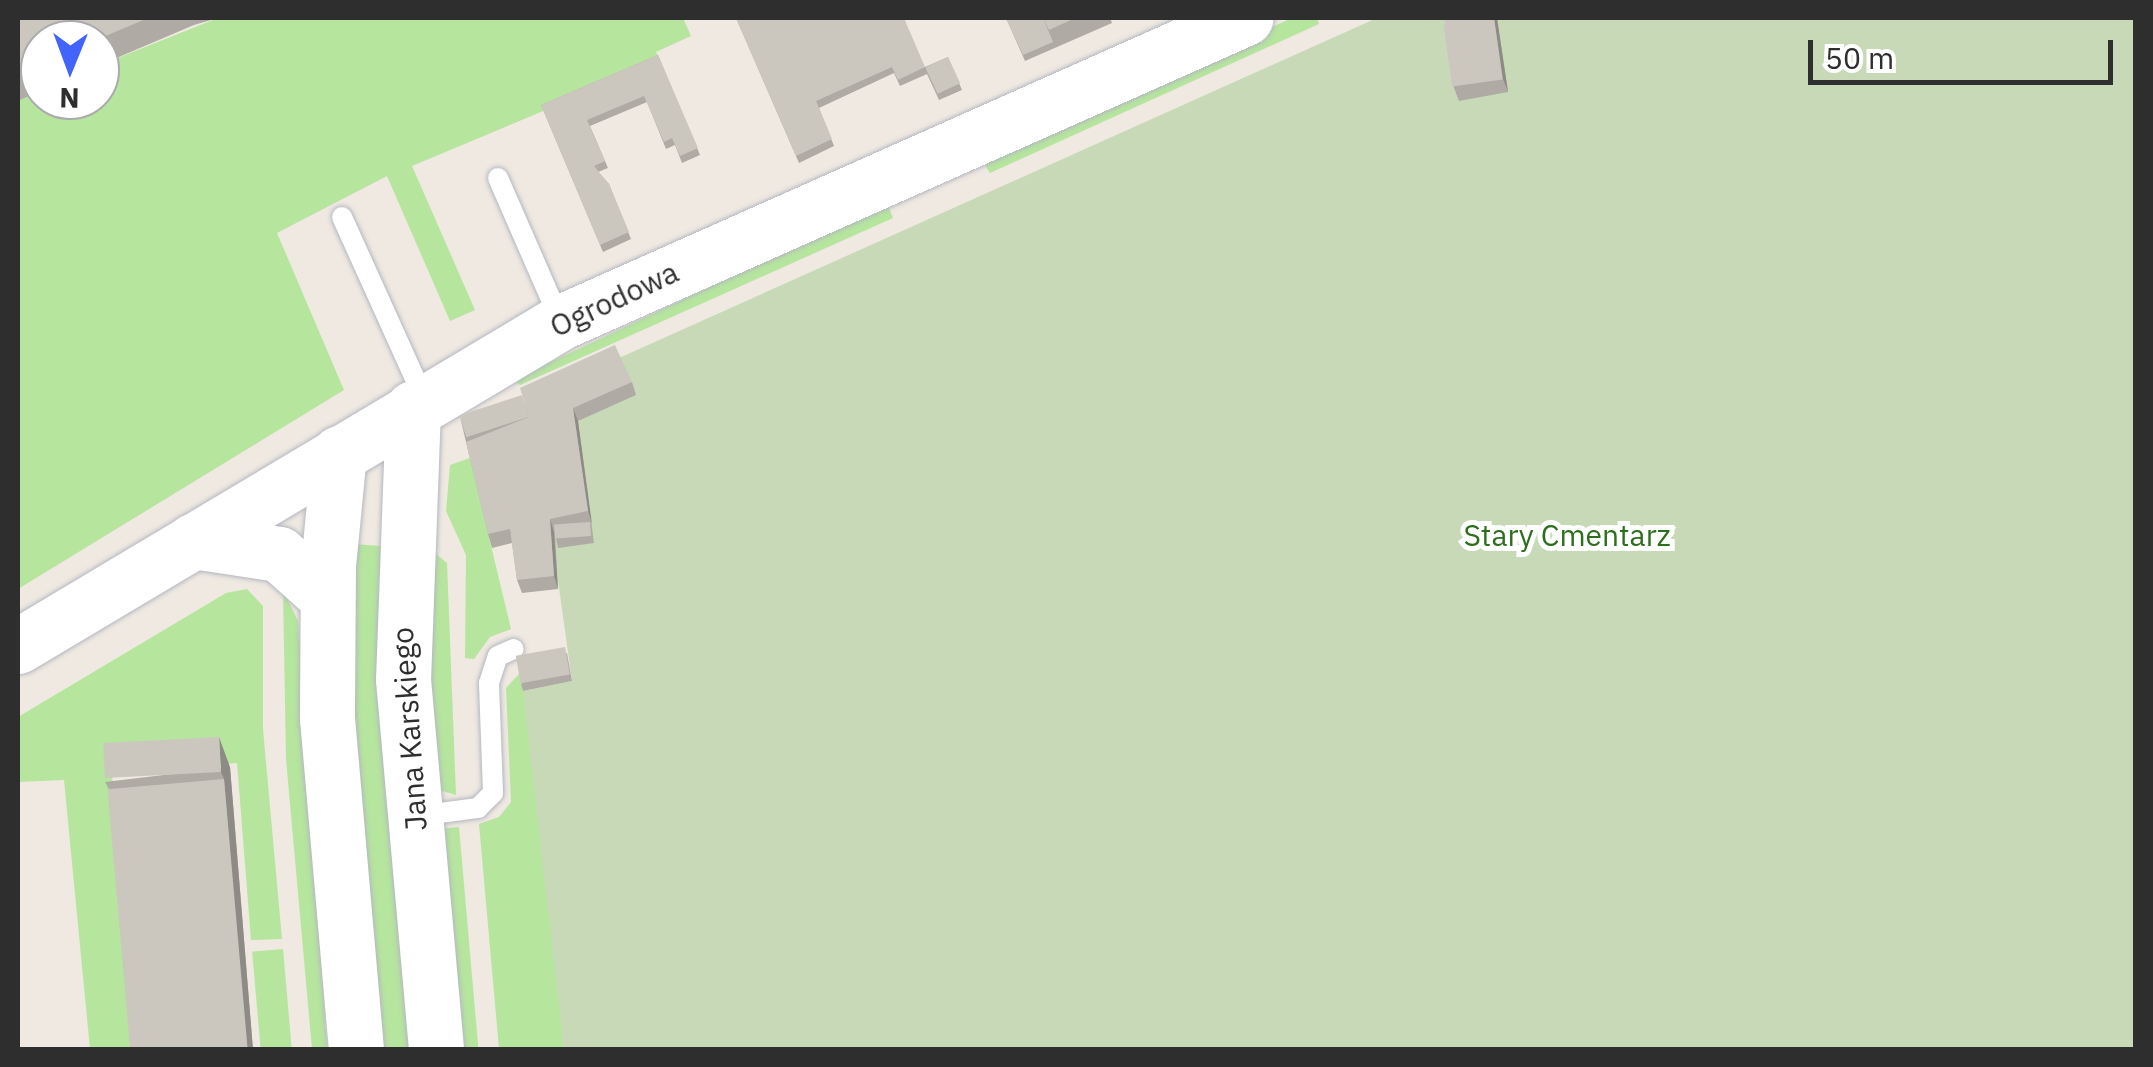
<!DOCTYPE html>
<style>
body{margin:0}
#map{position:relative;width:2153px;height:1067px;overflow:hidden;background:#efe9e1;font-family:"IBM Plex Sans",sans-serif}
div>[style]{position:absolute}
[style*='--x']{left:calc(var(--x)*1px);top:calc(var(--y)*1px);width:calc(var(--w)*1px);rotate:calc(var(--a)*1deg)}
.green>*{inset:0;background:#b6e59e;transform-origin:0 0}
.cemetery>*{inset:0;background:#c8d9b8}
.roads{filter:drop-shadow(0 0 2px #b4b7c1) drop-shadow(0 0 2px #b4b7c1)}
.service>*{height:20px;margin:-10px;padding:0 10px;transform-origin:10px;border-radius:10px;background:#fff}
.secondary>*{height:55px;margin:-27.5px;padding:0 27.5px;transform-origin:27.5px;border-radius:27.5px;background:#fff}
.wall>*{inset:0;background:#afaba4}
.shaded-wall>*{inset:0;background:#8e8b86}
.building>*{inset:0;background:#cbc7bf;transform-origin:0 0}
span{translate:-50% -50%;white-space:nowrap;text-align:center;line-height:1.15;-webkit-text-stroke:10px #fff;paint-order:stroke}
.street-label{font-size:30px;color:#2e2e2e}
.park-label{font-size:30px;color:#2c6e1b}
.frame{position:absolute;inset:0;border:20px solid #2e2e2e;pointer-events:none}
.north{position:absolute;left:20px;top:20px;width:100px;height:100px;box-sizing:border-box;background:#fff;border:2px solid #ababab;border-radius:50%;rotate:181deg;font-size:28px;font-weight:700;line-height:40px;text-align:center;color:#2e2e2e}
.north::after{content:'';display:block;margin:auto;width:35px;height:45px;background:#4264fb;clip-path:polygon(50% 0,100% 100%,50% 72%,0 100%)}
.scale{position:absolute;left:1808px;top:40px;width:305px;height:45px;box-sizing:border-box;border:5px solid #2e2e2e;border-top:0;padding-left:12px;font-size:30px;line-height:35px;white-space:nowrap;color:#2e2e2e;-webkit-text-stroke:8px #fff;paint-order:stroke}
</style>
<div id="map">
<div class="green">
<div style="clip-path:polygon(218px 18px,683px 18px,691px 36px,656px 52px,660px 62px,412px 166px,475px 310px,450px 321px,387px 176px,277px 233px,344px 390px,18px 589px,18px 101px,40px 91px,40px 100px,100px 100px,100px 65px)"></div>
<div style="clip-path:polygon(1292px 18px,1317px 18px,1319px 24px,990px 173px,986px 167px,989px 155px)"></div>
<div style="clip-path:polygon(887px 203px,893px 218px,520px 385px,513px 380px)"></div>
<div style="clip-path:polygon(470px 458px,511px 629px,490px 637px,474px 659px,465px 658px,466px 555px,446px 511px,450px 465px)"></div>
<div style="clip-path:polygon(352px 544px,382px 546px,413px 1049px,378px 1049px,354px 783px)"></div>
<div style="clip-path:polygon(430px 549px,447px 563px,456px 795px,439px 790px,430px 679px)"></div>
<div style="clip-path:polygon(247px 589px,263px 606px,263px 729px,282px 939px,251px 940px,237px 763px,112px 774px,135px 1049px,90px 1049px,64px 780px,18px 782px,18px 717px,226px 593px)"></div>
<div style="clip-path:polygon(283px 590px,298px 621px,327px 1049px,312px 1049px,286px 759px)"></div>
<div style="clip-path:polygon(520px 673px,538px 775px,564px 1049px,499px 1049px,479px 824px,499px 817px,511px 802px,506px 688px)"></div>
<div style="left:459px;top:827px;width:223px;height:19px;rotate:85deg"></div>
<div style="left:283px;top:949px;width:100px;height:31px;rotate:85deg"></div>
</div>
<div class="cemetery">
<div style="clip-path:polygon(1377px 18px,2135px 18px,2135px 1049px,564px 1049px,523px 691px,572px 681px,537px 430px,619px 358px)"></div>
</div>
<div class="roads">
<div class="service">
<div style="--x:498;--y:178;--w:155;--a:66.4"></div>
<div style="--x:342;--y:217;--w:202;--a:65.7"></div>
<div style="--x:417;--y:816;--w:62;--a:-7.5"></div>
<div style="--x:478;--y:808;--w:21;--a:-45"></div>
<div style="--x:493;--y:793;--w:110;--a:-92.1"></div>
<div style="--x:489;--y:683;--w:28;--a:-72"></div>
<div style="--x:498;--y:656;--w:17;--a:-24"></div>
</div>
<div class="secondary">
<div style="--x:413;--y:408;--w:271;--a:92.1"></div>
<div style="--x:403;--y:679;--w:372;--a:84.9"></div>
<div style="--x:339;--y:453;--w:113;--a:95.6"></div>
<div style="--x:328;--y:565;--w:153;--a:90.4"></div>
<div style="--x:327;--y:718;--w:333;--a:85"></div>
<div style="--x:193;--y:541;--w:87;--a:8.6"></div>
<div style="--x:279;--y:554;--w:63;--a:41.8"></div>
<div style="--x:18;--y:646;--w:632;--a:-30.82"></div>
<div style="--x:561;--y:322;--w:749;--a:-23.96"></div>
</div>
</div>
<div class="wall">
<div style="clip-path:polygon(18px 18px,218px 18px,194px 25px,100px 65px,100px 40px,40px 40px,40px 91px,18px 101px)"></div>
<div style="clip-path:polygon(736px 18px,925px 67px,948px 57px,962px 90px,939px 100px,927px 74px,900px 86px,894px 73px,819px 108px,834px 146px,799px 163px)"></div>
<div style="clip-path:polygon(1006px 18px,1110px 18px,1112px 23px,1025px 61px)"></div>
<div style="clip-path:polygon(1497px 18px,1508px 92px,1459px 101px,1454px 88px,1446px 30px)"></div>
<div style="clip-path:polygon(658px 55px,700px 155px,682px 163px,675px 145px,666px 149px,647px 102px,590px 126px,608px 168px,598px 172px,609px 184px,631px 239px,603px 252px,541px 105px)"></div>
<div style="clip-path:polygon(632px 382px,636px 395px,578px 421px,594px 543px,558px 548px,555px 534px,558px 589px,522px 593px,517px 580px,512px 543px,492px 548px,488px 534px,461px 421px)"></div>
<div style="clip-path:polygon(567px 653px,572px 681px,523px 691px,521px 684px)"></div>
<div style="clip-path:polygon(230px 767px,253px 1050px,105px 782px)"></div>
</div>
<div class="shaded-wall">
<div style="clip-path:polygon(1494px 18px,1497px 18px,1508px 92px,1503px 79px)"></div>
<div style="clip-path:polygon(573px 408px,578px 421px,592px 524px,588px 511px)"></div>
<div style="clip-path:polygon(550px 519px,554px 532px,558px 589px,554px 576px)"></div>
<div style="clip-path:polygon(219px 737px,230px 767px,253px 1050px,246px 1050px,224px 779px,221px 772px)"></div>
</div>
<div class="building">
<div style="clip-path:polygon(18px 18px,148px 18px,96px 40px,40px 40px,40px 64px,18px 74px)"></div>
<div style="clip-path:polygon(736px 18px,904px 18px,925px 67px,898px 80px,892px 67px,816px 101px,832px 139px,796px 156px)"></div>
<div style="clip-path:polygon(1006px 18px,1043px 18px,1053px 42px,1023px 55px)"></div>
<div style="clip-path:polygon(1043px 18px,1075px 18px,1049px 30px)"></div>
<div style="clip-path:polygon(1444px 18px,1493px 18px,1446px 30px)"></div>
<div style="left:1494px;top:18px;width:62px;height:51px;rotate:82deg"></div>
<div style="clip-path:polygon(658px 55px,698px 148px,680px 156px,672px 138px,664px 142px,644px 96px,587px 120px,605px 161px,594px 166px,609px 184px,629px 232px,600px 245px,541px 105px)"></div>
<div style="left:948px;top:57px;width:29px;height:25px;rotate:65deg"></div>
<div style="clip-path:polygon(615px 345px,632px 382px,573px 408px,588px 511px,550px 519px,554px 576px,517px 580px,510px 529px,488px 534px,466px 442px,529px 417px,520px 388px)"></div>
<div style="left:522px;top:395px;width:23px;height:66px;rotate:72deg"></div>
<div style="left:590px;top:522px;width:14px;height:36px;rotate:86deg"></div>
<div style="left:565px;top:647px;width:28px;height:50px;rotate:80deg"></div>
<div style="left:219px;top:737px;width:35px;height:116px;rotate:87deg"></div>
<div style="left:224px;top:779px;width:272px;height:117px;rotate:85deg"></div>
</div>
<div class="street-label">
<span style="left:614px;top:299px;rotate:-25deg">Ogrodowa</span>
<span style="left:409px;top:729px;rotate:-94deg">Jana Karskiego</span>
</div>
<div class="park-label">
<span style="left:1567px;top:535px">Stary Cmentarz</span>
</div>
<div class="frame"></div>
<div class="north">N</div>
<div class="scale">50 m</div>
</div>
